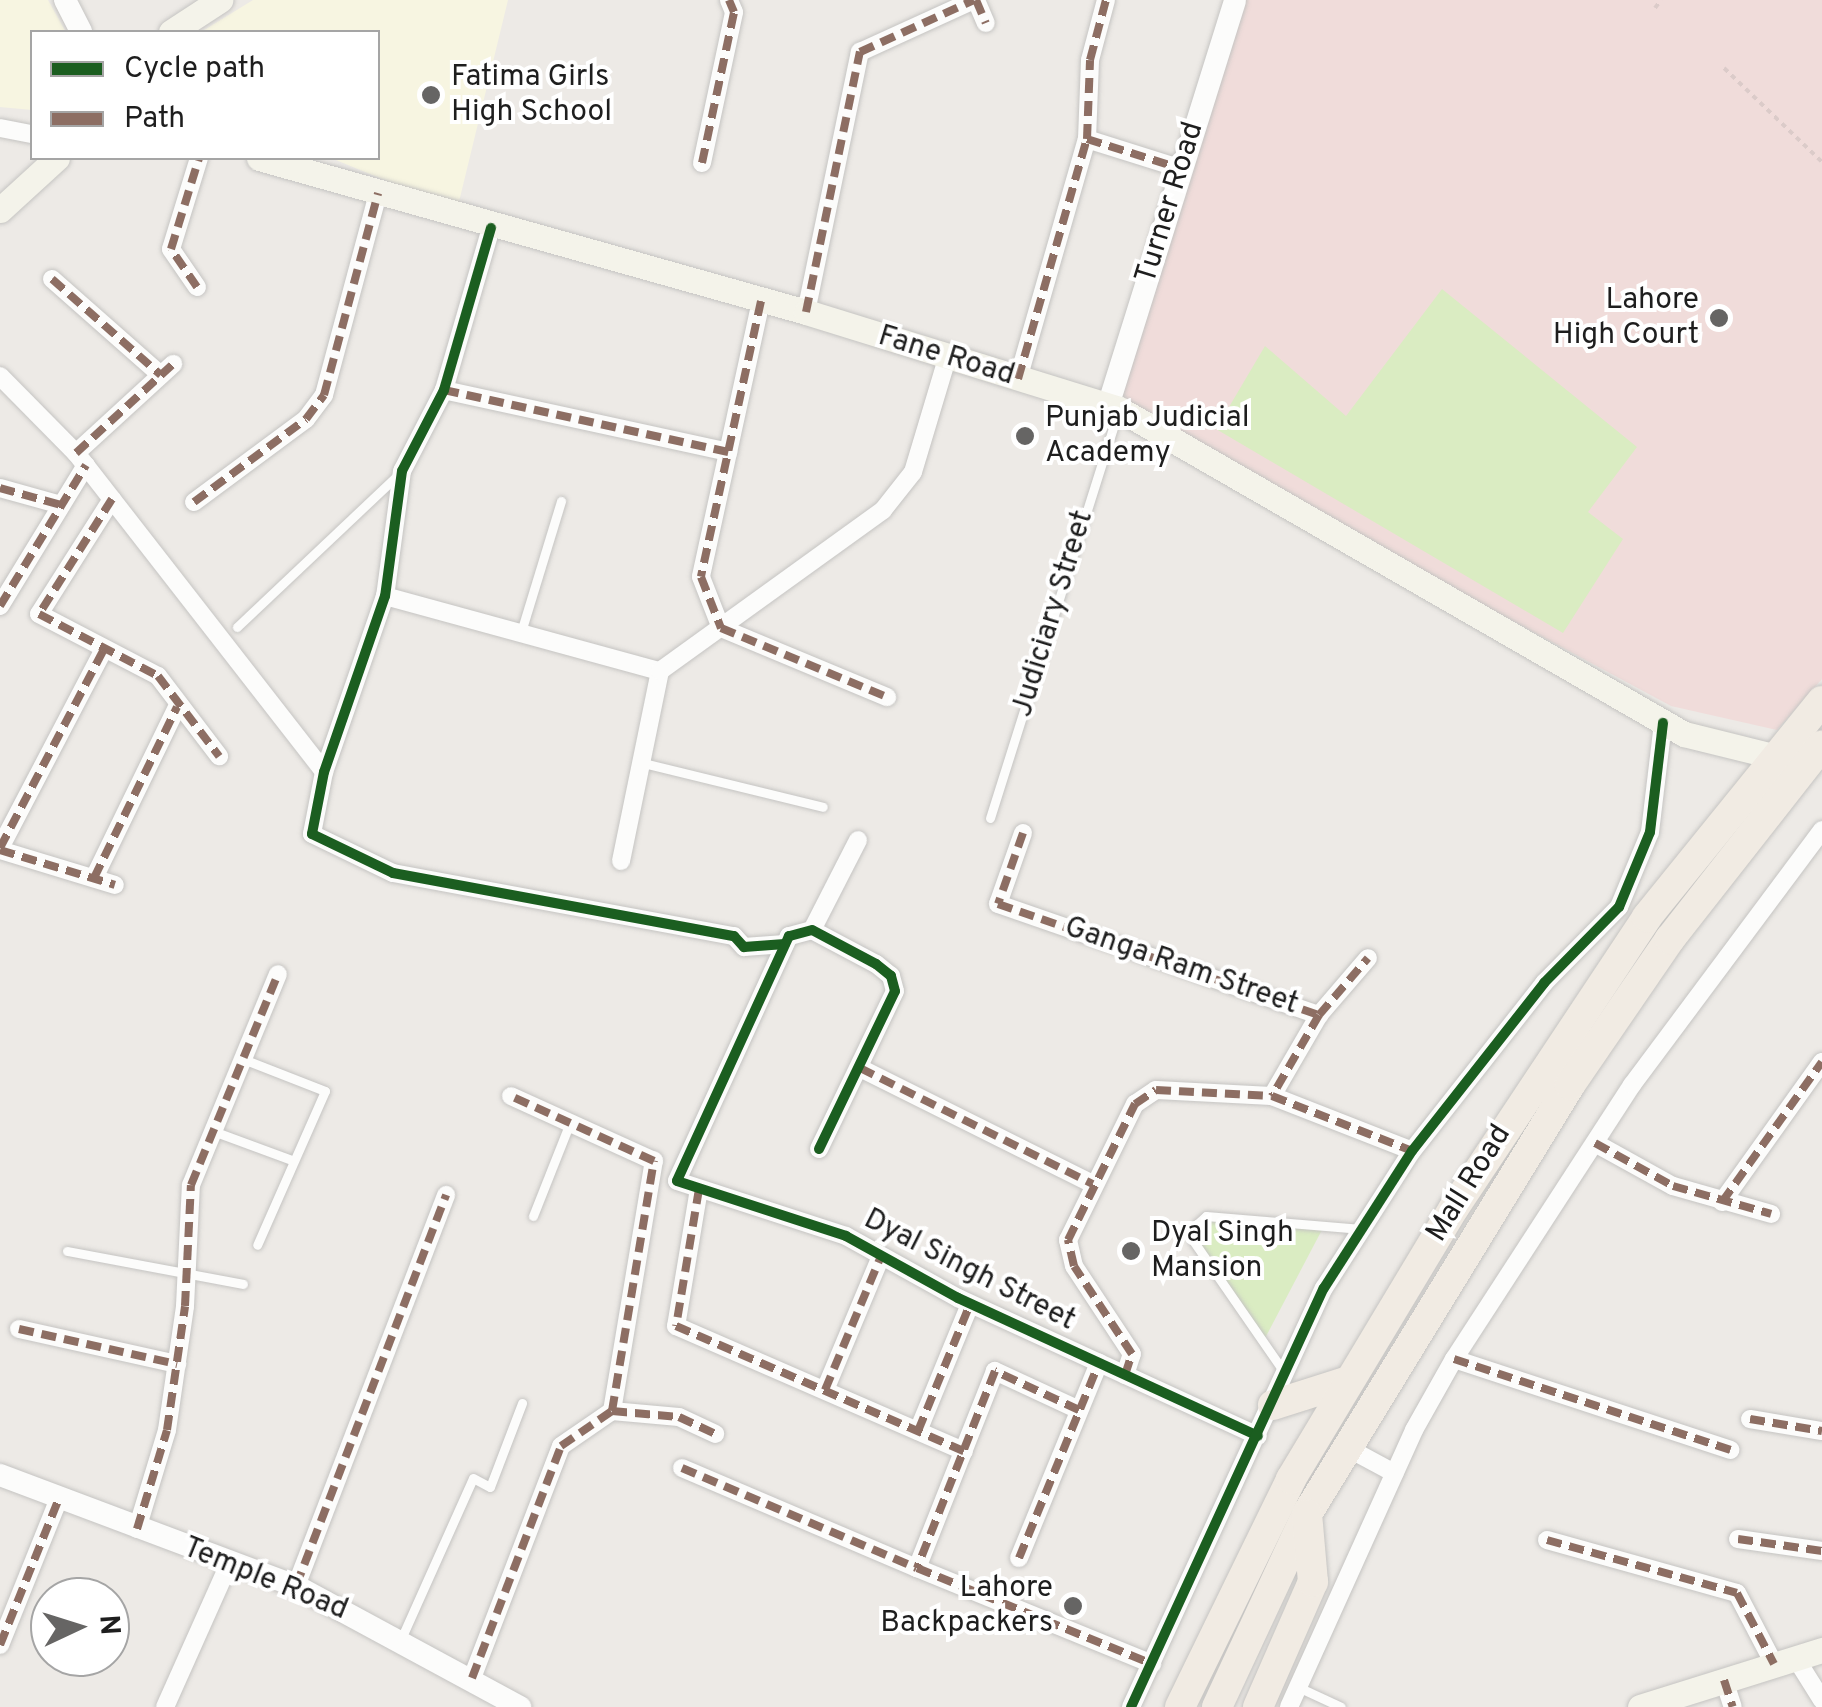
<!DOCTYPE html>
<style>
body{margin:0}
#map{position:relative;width:1822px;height:1707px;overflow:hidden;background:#edeae6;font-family:Overpass,sans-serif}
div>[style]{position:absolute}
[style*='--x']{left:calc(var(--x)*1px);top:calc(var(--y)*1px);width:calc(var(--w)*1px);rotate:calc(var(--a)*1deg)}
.commercial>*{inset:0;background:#f0dcda}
.education>*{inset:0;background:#f7f5e1}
.grass>*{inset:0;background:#daecc2}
.path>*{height:4px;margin-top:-2px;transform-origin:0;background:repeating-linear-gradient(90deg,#dbcbc9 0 5px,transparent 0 10px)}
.roads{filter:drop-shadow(0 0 2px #c5c4c2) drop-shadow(0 0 2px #c5c4c2)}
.service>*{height:9px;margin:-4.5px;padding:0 4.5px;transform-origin:4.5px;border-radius:4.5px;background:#fcfcfb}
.minor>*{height:18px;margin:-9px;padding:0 9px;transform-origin:9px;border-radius:9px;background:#fcfcfb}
.tertiary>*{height:22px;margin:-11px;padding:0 11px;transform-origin:11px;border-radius:11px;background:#fcfcfb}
.secondary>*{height:25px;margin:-12.5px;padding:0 12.5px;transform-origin:12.5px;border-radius:12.5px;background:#f4f3ea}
.primary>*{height:30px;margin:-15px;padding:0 15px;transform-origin:15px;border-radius:15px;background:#f1ebe3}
.quiet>*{height:8px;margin-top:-4px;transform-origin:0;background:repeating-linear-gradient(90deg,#8d6e63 0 15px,transparent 0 23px)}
.cycleway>*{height:10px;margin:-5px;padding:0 5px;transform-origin:5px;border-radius:5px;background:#1b5e20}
.dots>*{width:28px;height:28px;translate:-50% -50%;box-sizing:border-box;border:5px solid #fff;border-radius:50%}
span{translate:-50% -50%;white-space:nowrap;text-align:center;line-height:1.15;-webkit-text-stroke:8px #fff;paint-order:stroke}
.poi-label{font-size:30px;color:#1e1e1e}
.left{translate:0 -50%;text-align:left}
.right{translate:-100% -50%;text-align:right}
.street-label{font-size:30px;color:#1e1e1e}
.legend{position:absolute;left:30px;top:30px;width:350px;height:130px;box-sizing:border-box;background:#fff;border:2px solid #a5a5a5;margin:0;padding:12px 18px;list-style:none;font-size:30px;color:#1e1e1e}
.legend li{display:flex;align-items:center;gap:20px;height:50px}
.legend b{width:50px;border:2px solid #a5a5a5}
.north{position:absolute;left:30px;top:1577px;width:100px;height:100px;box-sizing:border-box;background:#fff;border:2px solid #a5a5a5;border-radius:50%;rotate:86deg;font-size:28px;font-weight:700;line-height:40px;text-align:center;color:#1e1e1e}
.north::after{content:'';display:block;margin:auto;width:35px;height:45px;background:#666564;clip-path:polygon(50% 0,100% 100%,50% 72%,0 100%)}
</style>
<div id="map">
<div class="commercial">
<div style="clip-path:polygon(1235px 0,1822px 0,1822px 679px,1777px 730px,1671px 706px,1119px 409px)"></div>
</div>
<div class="education">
<div style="clip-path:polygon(0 0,48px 0,66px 32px,32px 32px,32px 110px,0 107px)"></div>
<div style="clip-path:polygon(253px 0,508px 0,457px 210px,331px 158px,378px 158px,378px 32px,201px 32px)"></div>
</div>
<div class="grass">
<div style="clip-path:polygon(1442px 289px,1637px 447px,1588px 512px,1623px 539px,1563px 633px,1216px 429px,1265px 346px,1346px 416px)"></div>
<div style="clip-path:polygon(1206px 1216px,1324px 1226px,1263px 1342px,1192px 1239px)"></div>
</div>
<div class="path">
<div style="--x:1655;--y:8;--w:10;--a:-53"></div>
<div style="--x:1724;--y:68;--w:136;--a:43.8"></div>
</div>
<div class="roads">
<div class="service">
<div style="--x:237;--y:627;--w:224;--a:-43.4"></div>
<div style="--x:521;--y:632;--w:137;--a:-73"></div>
<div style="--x:643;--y:763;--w:185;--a:13.7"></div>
<div style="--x:990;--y:818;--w:427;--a:-72.5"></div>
<div style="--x:243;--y:1059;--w:88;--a:21.3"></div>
<div style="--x:325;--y:1091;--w:168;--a:113.8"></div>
<div style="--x:213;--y:1131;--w:86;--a:20.3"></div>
<div style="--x:533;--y:1216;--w:98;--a:-68.4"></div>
<div style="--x:67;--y:1251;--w:179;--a:10.6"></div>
<div style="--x:1284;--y:1372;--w:162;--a:-124.7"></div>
<div style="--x:1192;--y:1239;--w:16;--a:-72"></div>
<div style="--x:1197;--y:1224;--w:12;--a:-42"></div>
<div style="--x:1206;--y:1216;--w:156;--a:4.8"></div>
<div style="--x:401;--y:1639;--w:176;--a:-65.9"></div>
<div style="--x:473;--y:1478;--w:19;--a:28"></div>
<div style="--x:490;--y:1487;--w:90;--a:-69.1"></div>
<div style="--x:1298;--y:1687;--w:47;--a:24.9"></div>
</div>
<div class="minor">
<div style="--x:976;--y:0;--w:25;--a:67"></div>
<div style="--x:0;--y:128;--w:33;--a:11"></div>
<div style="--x:1087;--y:139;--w:100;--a:17.5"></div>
<div style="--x:702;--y:163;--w:154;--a:-78"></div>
<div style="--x:734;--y:12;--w:13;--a:-113"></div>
<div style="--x:491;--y:228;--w:169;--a:106.2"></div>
<div style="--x:444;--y:390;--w:91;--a:117.4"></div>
<div style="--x:402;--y:471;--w:126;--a:97.7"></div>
<div style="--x:385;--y:596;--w:186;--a:109.1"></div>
<div style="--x:324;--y:772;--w:63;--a:101"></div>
<div style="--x:312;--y:834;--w:90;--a:25.7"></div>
<div style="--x:393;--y:873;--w:347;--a:10.5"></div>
<div style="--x:734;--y:936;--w:15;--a:48"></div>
<div style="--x:744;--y:947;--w:41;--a:-4.2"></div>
<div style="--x:52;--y:279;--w:145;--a:41.4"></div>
<div style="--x:197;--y:287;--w:46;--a:-124.4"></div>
<div style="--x:171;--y:249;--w:95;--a:-72.9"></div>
<div style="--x:761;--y:301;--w:282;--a:102.3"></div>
<div style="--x:701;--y:577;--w:55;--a:68.6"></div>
<div style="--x:721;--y:628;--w:180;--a:22.6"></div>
<div style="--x:806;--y:312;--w:266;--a:-78.3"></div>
<div style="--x:860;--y:52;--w:125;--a:-24.5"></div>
<div style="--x:0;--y:376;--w:108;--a:45.4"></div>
<div style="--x:76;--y:453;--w:404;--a:52.1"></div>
<div style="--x:1018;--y:379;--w:250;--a:-74"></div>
<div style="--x:1087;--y:139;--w:79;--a:-87.8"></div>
<div style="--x:1090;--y:60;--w:62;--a:-75.1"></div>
<div style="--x:444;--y:390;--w:291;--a:12.3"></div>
<div style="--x:76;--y:453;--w:132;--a:-42.5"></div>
<div style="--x:0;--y:488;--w:63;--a:15.6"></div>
<div style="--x:112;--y:499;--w:136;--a:122.4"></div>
<div style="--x:39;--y:614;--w:134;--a:27.5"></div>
<div style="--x:158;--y:676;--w:101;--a:52.7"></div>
<div style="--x:194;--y:502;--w:139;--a:-36.5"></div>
<div style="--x:306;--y:419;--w:30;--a:-53"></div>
<div style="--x:324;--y:395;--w:209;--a:-75"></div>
<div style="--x:385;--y:596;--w:285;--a:15.3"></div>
<div style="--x:0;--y:606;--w:165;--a:-58.6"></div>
<div style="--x:1023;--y:833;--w:75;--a:109.4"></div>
<div style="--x:998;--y:904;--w:340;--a:19.1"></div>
<div style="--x:1319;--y:1015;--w:94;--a:120.1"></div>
<div style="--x:1272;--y:1096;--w:150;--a:21.4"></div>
<div style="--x:0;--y:848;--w:225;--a:-62.4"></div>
<div style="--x:0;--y:850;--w:120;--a:16.9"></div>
<div style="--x:621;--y:861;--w:194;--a:-78.4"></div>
<div style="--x:660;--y:671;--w:275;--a:-35.8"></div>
<div style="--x:883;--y:510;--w:48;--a:-51.7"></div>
<div style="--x:913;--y:472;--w:118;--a:-73.3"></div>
<div style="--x:94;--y:878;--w:190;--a:-64.1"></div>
<div style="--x:812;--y:930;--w:101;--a:-62.9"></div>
<div style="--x:1319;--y:1015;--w:75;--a:-49.3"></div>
<div style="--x:860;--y:1068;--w:260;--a:26.5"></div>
<div style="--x:1595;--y:1143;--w:89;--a:28.9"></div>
<div style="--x:1673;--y:1186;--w:102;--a:15.9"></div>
<div style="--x:819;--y:1149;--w:175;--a:-64.3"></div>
<div style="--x:895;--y:991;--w:16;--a:-105"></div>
<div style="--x:891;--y:976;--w:19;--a:-141"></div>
<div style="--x:876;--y:964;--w:72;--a:-152"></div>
<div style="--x:812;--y:930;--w:24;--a:165"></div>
<div style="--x:789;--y:936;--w:269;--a:114.6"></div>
<div style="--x:677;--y:1181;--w:178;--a:18"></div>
<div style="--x:846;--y:1236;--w:128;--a:29"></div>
<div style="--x:958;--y:1298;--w:330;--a:24.7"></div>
<div style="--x:699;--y:1189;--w:139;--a:99.5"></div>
<div style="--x:676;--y:1326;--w:314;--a:23.5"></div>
<div style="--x:1722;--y:1202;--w:172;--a:-54.5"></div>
<div style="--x:19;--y:1329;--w:162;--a:12.5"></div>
<div style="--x:1454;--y:1359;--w:291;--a:18.2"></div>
<div style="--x:1125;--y:1375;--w:22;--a:-72"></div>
<div style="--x:1132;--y:1354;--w:105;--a:-123.4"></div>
<div style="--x:1074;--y:1266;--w:27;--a:-103"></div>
<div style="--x:1068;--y:1240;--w:152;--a:-63.8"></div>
<div style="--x:1135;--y:1104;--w:25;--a:-34"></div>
<div style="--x:1156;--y:1090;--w:116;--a:3"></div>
<div style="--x:825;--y:1390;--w:145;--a:-67.3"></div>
<div style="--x:1079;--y:1410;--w:93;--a:-155.1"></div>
<div style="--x:995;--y:1371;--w:212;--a:111.6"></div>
<div style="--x:917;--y:1568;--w:254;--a:22.2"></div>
<div style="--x:612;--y:1411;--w:67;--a:5.1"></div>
<div style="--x:679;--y:1417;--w:40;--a:25"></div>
<div style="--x:1750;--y:1419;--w:73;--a:9.5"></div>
<div style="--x:918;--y:1431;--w:137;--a:-67.7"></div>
<div style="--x:1346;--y:1447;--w:55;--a:28.4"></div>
<div style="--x:682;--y:1468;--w:255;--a:23.1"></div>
<div style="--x:137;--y:1529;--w:103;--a:-73.1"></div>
<div style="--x:167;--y:1430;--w:125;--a:-81.7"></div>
<div style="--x:185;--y:1306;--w:121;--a:-87.2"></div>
<div style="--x:191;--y:1185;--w:228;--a:-67.6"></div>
<div style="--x:1738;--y:1539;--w:85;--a:8.1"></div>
<div style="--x:1547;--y:1540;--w:197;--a:15.6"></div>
<div style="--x:1737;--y:1593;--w:80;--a:62.5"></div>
<div style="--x:1019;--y:1558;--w:211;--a:-67.7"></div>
<div style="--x:296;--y:1586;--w:419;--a:-69"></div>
<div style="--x:0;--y:1645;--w:158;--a:-68.1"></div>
<div style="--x:1795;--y:1657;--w:51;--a:57.9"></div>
<div style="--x:472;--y:1678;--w:248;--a:-69"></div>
<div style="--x:561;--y:1446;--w:62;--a:-34.5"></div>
<div style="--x:612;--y:1411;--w:254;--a:-80.5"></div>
<div style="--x:654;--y:1161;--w:157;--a:-155.6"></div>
<div style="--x:1724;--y:1680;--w:28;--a:72"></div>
<div style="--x:165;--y:1707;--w:159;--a:-65.9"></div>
<div style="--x:1131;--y:1707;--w:461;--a:-65.3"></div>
<div style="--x:1324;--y:1288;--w:163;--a:-57.3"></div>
<div style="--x:1412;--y:1151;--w:214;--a:-51.8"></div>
<div style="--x:1544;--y:983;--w:107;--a:-45.4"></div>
<div style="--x:1619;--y:907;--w:81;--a:-67.5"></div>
<div style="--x:1650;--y:832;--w:110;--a:-83.2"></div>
<div style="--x:1289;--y:1707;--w:304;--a:-65.7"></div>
<div style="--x:1414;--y:1430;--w:81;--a:-60.6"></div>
<div style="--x:1454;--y:1359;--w:327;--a:-57"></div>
<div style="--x:1632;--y:1085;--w:318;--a:-53.3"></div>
</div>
<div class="tertiary">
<div style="--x:65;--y:0;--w:36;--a:63"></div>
<div style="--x:1108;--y:406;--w:425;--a:-72.6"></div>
<div style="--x:0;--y:1475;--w:316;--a:20.6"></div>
<div style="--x:296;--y:1586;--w:255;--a:28.4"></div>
</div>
<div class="secondary">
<div style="--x:171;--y:32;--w:59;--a:-33.1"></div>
<div style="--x:259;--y:158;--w:568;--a:15.72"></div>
<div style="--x:806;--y:312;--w:328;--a:17.2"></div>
<div style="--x:1119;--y:409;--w:652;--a:29.91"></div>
<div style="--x:1684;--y:734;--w:92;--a:13.9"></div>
<div style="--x:1773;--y:756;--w:22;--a:34"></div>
<div style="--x:0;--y:210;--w:77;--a:-42.4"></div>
<div style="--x:1640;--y:1707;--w:191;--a:-17.4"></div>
</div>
<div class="primary">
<div style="--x:1273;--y:1405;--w:79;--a:-17.7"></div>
<div style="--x:1180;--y:1707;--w:254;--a:-64"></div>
<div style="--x:1291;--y:1479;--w:316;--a:-59"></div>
<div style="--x:1454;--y:1208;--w:349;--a:-56.4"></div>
<div style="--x:1647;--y:917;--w:278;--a:-51"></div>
<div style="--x:1217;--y:1707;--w:213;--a:-65"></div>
<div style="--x:1307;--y:1514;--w:503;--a:-58.49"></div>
<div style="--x:1570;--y:1085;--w:177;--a:-55.6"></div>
<div style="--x:1670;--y:939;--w:246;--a:-51.9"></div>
<div style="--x:1258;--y:1707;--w:137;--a:-66.3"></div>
<div style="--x:1313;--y:1582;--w:68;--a:-95"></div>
</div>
</div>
<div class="quiet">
<div style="--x:976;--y:0;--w:25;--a:67"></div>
<div style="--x:1087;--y:139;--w:100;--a:17.5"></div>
<div style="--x:702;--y:163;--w:154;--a:-78"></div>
<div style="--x:734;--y:12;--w:13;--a:-113"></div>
<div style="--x:52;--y:279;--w:145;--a:41.4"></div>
<div style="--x:197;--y:287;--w:46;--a:-124.4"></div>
<div style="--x:171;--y:249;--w:95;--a:-72.9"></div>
<div style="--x:761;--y:301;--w:282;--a:102.3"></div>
<div style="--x:701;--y:577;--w:55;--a:68.6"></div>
<div style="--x:721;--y:628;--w:180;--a:22.6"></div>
<div style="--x:806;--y:312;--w:266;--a:-78.3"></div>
<div style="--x:860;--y:52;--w:125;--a:-24.5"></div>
<div style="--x:1018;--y:379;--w:250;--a:-74"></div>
<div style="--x:1087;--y:139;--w:79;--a:-87.8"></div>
<div style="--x:1090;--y:60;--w:62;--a:-75.1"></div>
<div style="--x:444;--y:390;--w:291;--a:12.3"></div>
<div style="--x:76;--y:453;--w:132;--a:-42.5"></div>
<div style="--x:0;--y:488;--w:63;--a:15.6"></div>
<div style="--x:112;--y:499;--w:136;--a:122.4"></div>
<div style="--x:39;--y:614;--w:134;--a:27.5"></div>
<div style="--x:158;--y:676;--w:101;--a:52.7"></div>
<div style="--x:194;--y:502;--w:139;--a:-36.5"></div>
<div style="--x:306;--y:419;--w:30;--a:-53"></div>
<div style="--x:324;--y:395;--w:209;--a:-75"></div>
<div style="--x:0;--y:606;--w:165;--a:-58.6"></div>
<div style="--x:1023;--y:833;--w:75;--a:109.4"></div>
<div style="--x:998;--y:904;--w:340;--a:19.1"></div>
<div style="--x:1319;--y:1015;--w:94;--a:120.1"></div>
<div style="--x:1272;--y:1096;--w:150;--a:21.4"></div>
<div style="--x:0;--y:848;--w:225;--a:-62.4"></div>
<div style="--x:0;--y:850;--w:120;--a:16.9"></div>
<div style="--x:94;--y:878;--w:190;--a:-64.1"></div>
<div style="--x:1319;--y:1015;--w:75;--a:-49.3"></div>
<div style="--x:860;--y:1068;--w:260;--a:26.5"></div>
<div style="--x:1595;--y:1143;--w:89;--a:28.9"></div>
<div style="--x:1673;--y:1186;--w:102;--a:15.9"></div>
<div style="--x:699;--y:1189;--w:139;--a:99.5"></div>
<div style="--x:676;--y:1326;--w:314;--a:23.5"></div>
<div style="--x:1722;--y:1202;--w:172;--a:-54.5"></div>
<div style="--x:19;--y:1329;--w:162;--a:12.5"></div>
<div style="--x:1454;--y:1359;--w:291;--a:18.2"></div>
<div style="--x:1125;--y:1375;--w:22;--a:-72"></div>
<div style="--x:1132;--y:1354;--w:105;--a:-123.4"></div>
<div style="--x:1074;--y:1266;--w:27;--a:-103"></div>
<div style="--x:1068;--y:1240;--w:152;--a:-63.8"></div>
<div style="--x:1135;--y:1104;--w:25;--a:-34"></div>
<div style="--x:1156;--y:1090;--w:116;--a:3"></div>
<div style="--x:825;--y:1390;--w:145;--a:-67.3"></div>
<div style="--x:1079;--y:1410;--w:93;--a:-155.1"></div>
<div style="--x:995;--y:1371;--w:212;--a:111.6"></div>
<div style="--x:917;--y:1568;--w:254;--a:22.2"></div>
<div style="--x:612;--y:1411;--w:67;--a:5.1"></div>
<div style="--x:679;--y:1417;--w:40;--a:25"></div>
<div style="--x:1750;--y:1419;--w:73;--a:9.5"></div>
<div style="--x:918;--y:1431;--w:137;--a:-67.7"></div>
<div style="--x:682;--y:1468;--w:255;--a:23.1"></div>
<div style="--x:137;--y:1529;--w:103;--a:-73.1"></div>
<div style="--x:167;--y:1430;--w:125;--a:-81.7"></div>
<div style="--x:185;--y:1306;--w:121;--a:-87.2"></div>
<div style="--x:191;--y:1185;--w:228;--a:-67.6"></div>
<div style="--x:1738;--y:1539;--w:85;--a:8.1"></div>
<div style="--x:1547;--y:1540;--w:197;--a:15.6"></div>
<div style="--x:1737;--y:1593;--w:80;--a:62.5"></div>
<div style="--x:1019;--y:1558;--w:211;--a:-67.7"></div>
<div style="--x:296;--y:1586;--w:419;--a:-69"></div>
<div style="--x:0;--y:1645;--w:158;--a:-68.1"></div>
<div style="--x:472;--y:1678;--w:248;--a:-69"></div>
<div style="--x:561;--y:1446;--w:62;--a:-34.5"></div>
<div style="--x:612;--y:1411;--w:254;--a:-80.5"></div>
<div style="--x:654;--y:1161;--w:157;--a:-155.6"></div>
<div style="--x:1724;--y:1680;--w:28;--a:72"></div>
</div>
<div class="cycleway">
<div style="--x:491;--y:228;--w:169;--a:106.2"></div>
<div style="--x:444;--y:390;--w:91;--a:117.4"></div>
<div style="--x:402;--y:471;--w:126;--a:97.7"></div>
<div style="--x:385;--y:596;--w:186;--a:109.1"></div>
<div style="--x:324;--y:772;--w:63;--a:101"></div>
<div style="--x:312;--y:834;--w:90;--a:25.7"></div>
<div style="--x:393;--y:873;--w:347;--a:10.5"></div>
<div style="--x:734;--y:936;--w:15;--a:48"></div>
<div style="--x:744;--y:947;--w:41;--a:-4.2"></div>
<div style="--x:819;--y:1149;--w:175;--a:-64.3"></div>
<div style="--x:895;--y:991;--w:16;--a:-105"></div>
<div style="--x:891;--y:976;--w:19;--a:-141"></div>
<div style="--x:876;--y:964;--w:72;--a:-152"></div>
<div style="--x:812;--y:930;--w:24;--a:165"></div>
<div style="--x:789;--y:936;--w:269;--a:114.6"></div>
<div style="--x:677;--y:1181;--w:178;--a:18"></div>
<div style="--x:846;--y:1236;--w:128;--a:29"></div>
<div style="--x:958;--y:1298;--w:330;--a:24.7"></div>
<div style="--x:1131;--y:1707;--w:461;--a:-65.3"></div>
<div style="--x:1324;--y:1288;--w:163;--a:-57.3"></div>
<div style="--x:1412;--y:1151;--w:214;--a:-51.8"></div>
<div style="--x:1544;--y:983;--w:107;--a:-45.4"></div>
<div style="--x:1619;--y:907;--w:81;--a:-67.5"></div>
<div style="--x:1650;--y:832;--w:110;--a:-83.2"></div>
</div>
<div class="dots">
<div style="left:431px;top:95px;background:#666564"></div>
<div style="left:1719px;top:318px;background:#666564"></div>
<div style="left:1025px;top:436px;background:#666564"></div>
<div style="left:1131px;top:1251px;background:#666564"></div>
<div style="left:1073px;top:1606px;background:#666564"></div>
</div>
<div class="poi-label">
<span class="left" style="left:451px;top:95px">Fatima Girls<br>High School</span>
<span class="right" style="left:1699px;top:318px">Lahore<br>High Court</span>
<span class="left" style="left:1045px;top:436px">Punjab Judicial<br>Academy</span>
<span class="left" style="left:1151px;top:1251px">Dyal Singh<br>Mansion</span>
<span class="right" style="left:1053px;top:1606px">Lahore<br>Backpackers</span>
</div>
<div class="street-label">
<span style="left:1171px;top:203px;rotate:-73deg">Turner Road</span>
<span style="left:946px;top:357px;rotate:17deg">Fane Road</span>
<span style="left:1054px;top:614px;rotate:-73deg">Judiciary Street</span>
<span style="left:1181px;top:967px;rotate:19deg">Ganga Ram Street</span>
<span style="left:1470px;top:1184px;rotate:-58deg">Mall Road</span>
<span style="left:969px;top:1271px;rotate:27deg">Dyal Singh Street</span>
<span style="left:265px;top:1580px;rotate:22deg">Temple Road</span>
</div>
<ul class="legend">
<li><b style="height:12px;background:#1b5e20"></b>Cycle path</li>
<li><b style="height:12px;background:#8d6e63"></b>Path</li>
</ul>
<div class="north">N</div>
</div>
